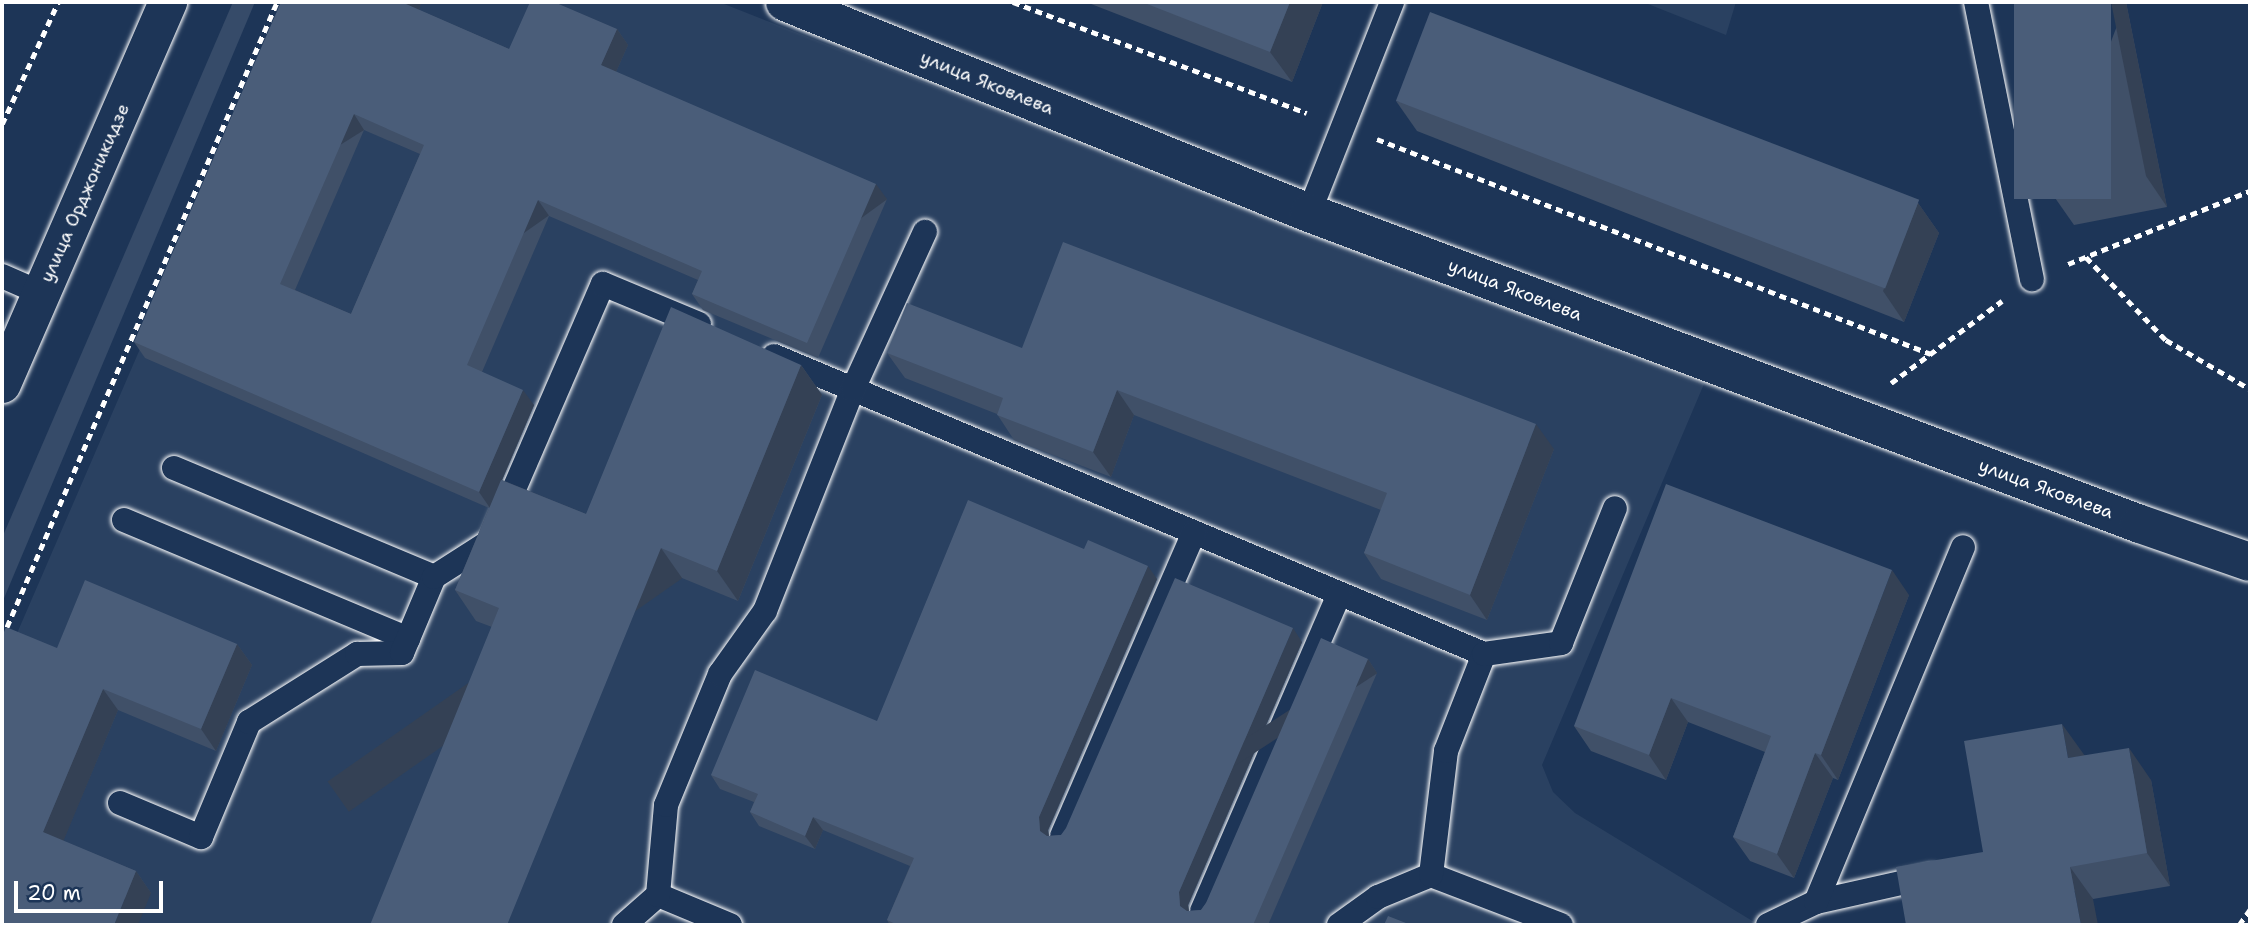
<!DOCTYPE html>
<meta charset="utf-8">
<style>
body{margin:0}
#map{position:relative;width:2252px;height:927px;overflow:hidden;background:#1d3557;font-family:"Shantell Sans",sans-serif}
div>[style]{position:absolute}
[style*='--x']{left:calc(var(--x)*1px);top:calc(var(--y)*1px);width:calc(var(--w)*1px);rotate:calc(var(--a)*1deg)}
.built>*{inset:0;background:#2a4161}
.green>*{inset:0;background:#364b69}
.path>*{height:4.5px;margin-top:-2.25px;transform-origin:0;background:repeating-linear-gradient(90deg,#fff 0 7px,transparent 0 12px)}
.roads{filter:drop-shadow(0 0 2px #fff) drop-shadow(0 0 2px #fff)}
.service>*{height:24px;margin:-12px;padding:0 12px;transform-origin:12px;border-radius:12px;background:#1d3557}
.tertiary>*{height:38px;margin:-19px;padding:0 19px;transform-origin:19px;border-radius:19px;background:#1d3557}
.secondary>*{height:38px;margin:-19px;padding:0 19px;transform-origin:19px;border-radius:19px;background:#1d3557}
.wall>*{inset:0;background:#405068}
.shaded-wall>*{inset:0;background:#344155;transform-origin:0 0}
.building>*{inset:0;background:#4a5d79;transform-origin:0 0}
span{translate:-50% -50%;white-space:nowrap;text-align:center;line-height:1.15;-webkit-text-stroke:5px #1d3557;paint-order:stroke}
.street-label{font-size:18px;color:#fff}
.frame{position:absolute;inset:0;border:4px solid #fff;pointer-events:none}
.scale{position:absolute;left:14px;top:881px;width:149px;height:32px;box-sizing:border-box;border:4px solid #fff;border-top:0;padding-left:9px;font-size:21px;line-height:24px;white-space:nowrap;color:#fff;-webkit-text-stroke:5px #1d3557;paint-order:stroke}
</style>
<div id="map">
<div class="built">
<div style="clip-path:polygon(290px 2px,719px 2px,1304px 232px,1704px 384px,1542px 765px,1553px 792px,1575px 813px,1759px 925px,2px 925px,2px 668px)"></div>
<div style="clip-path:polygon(1643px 2px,1736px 2px,1726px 35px)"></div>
</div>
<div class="green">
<div style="clip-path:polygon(233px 2px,255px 2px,2px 603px,2px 538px)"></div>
</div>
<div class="path">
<div style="--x:1013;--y:2;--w:314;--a:20.7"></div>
<div style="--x:2;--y:124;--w:134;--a:-65.3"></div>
<div style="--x:1377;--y:139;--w:594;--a:21.21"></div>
<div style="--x:2086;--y:257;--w:115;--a:46.1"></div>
<div style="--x:2166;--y:340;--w:97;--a:30.3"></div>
<div style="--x:2068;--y:264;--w:196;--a:-21.9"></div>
<div style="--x:1891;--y:383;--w:138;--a:-36.5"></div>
<div style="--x:2;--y:638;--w:693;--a:-66.62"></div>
<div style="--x:2239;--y:925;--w:19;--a:-55"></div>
</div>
<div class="roads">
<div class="service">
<div style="--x:1976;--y:2;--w:283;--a:78.6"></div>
<div style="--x:1309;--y:213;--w:227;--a:-68.5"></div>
<div style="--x:2;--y:276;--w:43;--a:23.6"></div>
<div style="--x:774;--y:356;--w:770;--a:22.77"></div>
<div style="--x:174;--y:468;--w:282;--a:22.7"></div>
<div style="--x:124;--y:520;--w:308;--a:22.7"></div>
<div style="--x:120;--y:803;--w:88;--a:22.8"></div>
<div style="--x:201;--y:837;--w:125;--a:-67.3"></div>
<div style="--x:249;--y:722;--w:128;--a:-32.2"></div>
<div style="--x:357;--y:654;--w:45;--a:-1.3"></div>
<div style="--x:402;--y:653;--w:82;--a:-67.2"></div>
<div style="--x:434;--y:577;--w:69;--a:-32.5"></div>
<div style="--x:492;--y:540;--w:279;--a:-66.6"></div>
<div style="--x:603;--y:284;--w:104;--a:22.6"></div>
<div style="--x:1062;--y:836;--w:331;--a:-66.5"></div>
<div style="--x:1431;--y:875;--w:139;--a:21"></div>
<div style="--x:658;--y:895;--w:78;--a:22.6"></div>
<div style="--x:1816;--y:902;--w:119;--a:-12.6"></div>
<div style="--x:1202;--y:911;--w:345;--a:-66.6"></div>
<div style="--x:624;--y:925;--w:45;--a:-41.4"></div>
<div style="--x:658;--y:895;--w:90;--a:-84.9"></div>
<div style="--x:666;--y:805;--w:142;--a:-67.6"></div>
<div style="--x:720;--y:674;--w:77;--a:-54.5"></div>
<div style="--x:765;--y:611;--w:239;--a:-68.4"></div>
<div style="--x:853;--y:389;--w:173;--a:-65.4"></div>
<div style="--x:1339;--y:925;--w:48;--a:-35.7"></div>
<div style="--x:1378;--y:897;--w:57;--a:-22.5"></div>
<div style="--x:1431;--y:875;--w:125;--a:-83.1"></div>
<div style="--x:1446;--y:751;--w:104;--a:-68.6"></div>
<div style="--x:1484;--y:654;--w:78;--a:-8.1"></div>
<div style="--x:1561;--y:643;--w:145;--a:-68.2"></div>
<div style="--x:1768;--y:925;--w:53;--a:-25.6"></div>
<div style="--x:1816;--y:902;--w:384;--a:-67.5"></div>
</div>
<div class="tertiary">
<div style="--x:785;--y:2;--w:565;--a:21.93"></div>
<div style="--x:1309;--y:213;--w:887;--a:20.52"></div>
<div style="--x:2140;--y:524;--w:116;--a:19.1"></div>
</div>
<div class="secondary">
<div style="--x:2;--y:384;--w:417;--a:-66.5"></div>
</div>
</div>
<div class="wall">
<div style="clip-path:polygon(evenodd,421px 2px,419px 10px,509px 49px,617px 29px,628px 45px,616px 72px,887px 199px,818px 358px,703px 310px,692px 294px,698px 280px,549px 216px,482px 372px,534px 405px,502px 480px,586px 514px,801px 365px,822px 395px,738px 601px,682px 578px,492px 627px,476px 621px,455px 590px,489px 508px,145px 358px,134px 342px,421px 2px,364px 130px,420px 154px,351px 314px,295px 290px,364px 130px)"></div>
<div style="clip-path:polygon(1086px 2px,1323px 2px,1292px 82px)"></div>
<div style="clip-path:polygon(2126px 2px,2167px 207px,2074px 225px,2053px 195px)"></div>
<div style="clip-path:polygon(1396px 101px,1918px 203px,1939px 233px,1904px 322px,1417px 131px)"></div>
<div style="clip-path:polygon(1022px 348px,1554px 449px,1487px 620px,1381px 579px,1364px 553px,1381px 510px,1134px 415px,1111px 477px,1014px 440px,997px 414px,905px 378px,887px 353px)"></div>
<div style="clip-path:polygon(1157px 579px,1048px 830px,1049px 836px,1061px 835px,1302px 642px,1188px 905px,1189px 911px,1201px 910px,1206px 903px,1368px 659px,1377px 673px,1268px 925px,890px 925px,887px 920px,910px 866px,823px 830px,815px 849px,759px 826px,750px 812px,754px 802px,720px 789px,711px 775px,877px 721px)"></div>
<div style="clip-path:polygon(1909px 595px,1838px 780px,1833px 778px,1794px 878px,1750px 861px,1733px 837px,1765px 752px,1688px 722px,1666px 780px,1591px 751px,1574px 726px)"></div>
<div style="clip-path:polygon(237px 644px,252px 665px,216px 751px,118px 710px,63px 841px,136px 871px,151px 893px,2px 925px,57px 648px)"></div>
<div style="clip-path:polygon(2084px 755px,2151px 780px,2170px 886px,2093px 899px,1983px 852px)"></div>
</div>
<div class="shaded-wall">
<div style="clip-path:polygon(407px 2px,421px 2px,417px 20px,406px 4px)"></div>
<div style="clip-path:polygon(1290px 2px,1323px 2px,1292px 82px,1270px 52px)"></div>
<div style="clip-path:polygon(2111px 2px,2126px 2px,2167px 207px,2146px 176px)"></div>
<div style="clip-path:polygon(617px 29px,628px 45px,612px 81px,601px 65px)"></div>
<div style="left:354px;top:114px;width:19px;height:185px;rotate:58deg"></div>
<div style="left:876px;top:184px;width:19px;height:173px;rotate:54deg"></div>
<div style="left:538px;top:200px;width:19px;height:180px;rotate:55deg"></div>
<div style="clip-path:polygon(1918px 203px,1939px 233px,1904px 322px,1883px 291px)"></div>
<div style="clip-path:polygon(801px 365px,822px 395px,738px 601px,717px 571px)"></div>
<div style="clip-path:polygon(523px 390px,534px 405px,490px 508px,479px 492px)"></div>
<div style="clip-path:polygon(1117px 390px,1134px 415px,1111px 477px,1093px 452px)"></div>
<div style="clip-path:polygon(1536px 424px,1554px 449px,1487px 620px,1470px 595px)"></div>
<div style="left:661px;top:548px;width:37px;height:407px;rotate:55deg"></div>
<div style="clip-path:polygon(1148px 566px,1157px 579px,1048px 830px,1050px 844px,1040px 831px,1039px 817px)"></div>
<div style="clip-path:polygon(1892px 570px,1909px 595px,1838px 780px,1821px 755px)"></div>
<div style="clip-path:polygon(1293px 628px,1302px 642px,1188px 905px,1190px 919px,1180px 906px,1179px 892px)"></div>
<div style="clip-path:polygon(237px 644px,252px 665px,216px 751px,201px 729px)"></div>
<div style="left:1368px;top:659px;width:17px;height:290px;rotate:57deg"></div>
<div style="clip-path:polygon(103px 689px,118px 710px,58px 854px,43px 832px)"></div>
<div style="clip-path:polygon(1671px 698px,1688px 722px,1666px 780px,1649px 755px)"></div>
<div style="clip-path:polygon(2062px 724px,2085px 756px,2068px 758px)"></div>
<div style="clip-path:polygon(2129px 748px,2151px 780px,2170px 886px,2147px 853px)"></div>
<div style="clip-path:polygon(1815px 753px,1833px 778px,1794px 878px,1777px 854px)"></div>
<div style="clip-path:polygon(813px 817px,823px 830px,815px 849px,805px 836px)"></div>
<div style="clip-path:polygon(2070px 867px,2093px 899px,2098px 925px,2081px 925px)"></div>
<div style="clip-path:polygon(136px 871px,151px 893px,138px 925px,114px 925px)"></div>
</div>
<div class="building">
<div style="clip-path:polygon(evenodd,281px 2px,407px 2px,406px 4px,509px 49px,530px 2px,554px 2px,617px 29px,601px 65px,876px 184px,807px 343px,692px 294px,702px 271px,538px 200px,467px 365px,523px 390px,479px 492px,134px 342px,281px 2px,354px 114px,424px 145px,351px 314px,280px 284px,354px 114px)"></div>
<div style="clip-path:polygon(1142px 2px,1290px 2px,1270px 52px)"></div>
<div style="left:2014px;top:2px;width:97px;height:197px"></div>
<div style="left:1430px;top:12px;width:524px;height:95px;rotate:21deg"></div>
<div style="clip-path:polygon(1063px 242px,1536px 424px,1470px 595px,1364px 553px,1387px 493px,1117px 390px,1093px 452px,997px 415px,1003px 398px,887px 353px,907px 303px,1022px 348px)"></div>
<div style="clip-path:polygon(671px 307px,801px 365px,717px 571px,661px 548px,507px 925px,370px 925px,499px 608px,455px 590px,501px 480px,586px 514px)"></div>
<div style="clip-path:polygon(1666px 484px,1892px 570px,1821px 755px,1815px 753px,1777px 854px,1733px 837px,1771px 736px,1671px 698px,1649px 755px,1574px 726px)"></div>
<div style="clip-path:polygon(968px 500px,1084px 549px,1088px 540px,1148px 566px,1039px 817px,1040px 831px,1047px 836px,1061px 835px,1066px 828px,1175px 578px,1293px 628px,1179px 892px,1180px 906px,1187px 911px,1201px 910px,1206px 903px,1321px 638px,1368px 659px,1253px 925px,898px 925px,887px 920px,914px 858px,813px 817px,805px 836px,750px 812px,758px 794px,711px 775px,755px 670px,877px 721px)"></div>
<div style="clip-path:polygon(85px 580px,237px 644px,201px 729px,103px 689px,43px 832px,136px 871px,114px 925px,2px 925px,2px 637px,6px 627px,57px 648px)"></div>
<div style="clip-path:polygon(2062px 724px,2068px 758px,2129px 748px,2147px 853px,2070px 867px,2081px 925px,1906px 925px,1896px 867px,1983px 852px,1964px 741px)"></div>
<div style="clip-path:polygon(1388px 916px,1411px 925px,1384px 925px)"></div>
</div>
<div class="street-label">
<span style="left:987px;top:83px;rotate:22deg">улица Яковлева</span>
<span style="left:85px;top:193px;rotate:-66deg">улица Орджоникидзе</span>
<span style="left:1515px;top:290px;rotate:21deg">улица Яковлева</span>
<span style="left:2046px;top:489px;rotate:20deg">улица Яковлева</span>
</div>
<div class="frame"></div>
<div class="scale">20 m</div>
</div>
